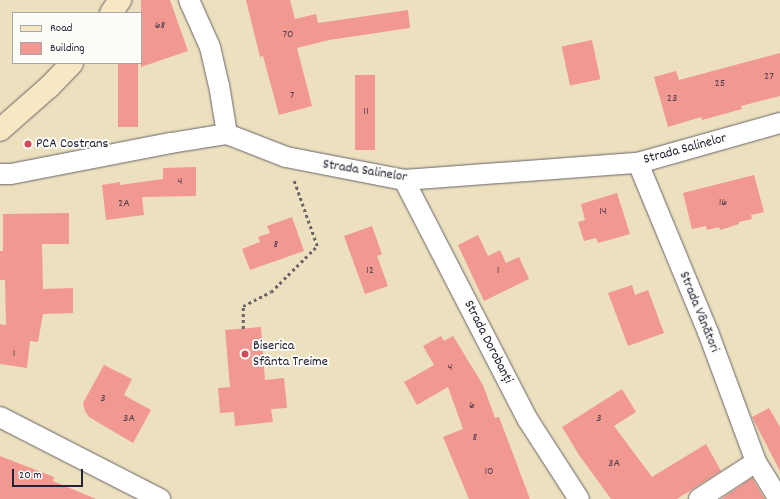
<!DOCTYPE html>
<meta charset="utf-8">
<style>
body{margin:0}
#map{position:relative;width:780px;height:499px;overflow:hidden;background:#ece0be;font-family:Dekko,sans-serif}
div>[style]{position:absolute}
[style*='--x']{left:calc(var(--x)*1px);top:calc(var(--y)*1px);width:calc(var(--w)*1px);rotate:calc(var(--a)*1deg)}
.building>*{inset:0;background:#f19891;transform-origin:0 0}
.path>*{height:2.5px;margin-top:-1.25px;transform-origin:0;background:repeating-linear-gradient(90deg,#696469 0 3px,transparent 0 6px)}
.roads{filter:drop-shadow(0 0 1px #696469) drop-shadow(0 0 1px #696469)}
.street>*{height:20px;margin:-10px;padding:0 10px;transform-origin:10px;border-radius:10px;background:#fff}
.secondary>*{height:22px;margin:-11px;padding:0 11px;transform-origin:11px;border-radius:11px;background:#f7e8c3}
.dots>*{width:11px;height:11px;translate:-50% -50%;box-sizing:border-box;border:2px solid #fdfcf7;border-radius:50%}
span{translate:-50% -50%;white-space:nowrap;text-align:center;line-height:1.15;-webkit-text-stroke:4px #fdfcf7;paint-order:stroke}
.number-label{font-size:12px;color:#564050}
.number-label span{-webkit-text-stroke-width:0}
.poi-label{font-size:14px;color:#22223b}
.left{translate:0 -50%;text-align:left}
.street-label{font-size:14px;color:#22223b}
.legend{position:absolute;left:12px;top:12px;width:130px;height:52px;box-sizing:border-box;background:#fdfcf7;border:1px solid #a5a5ac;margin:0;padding:5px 7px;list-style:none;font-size:12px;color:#22223b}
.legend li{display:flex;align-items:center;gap:8px;height:20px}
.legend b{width:20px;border:1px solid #a5a5ac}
.scale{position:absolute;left:12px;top:469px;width:71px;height:18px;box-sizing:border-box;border:2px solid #22223b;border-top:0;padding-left:5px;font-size:12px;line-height:14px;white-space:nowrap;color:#22223b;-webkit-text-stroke:3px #fdfcf7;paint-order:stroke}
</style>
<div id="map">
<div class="building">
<div style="clip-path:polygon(141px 0,170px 0,188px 51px,141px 67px)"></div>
<div style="clip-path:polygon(246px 0,290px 0,295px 19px,316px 14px,318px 23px,408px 10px,410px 28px,329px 40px,297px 48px,312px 106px,279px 115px,263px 56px,260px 57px)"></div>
<div style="left:592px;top:40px;width:40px;height:31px;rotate:78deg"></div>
<div style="clip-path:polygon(780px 53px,780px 96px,741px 106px,742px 109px,702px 120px,701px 117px,668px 127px,654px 77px,676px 71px,679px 80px)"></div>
<div style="left:118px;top:63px;width:20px;height:64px"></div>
<div style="left:355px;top:75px;width:20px;height:75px"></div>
<div style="clip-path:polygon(196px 167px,196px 196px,142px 197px,144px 215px,106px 220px,102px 185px,120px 182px,120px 185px,163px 179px,163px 168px)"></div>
<div style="clip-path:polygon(754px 175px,764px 212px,751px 215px,752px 219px,739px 222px,739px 224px,720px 230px,719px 227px,707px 230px,706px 226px,692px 229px,683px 193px)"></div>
<div style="clip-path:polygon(617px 193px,630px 234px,598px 243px,596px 238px,584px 241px,578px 222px,585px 220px,581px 204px)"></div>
<div style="clip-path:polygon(69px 213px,69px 244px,42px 244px,43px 289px,73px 288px,73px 313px,43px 314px,38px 342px,30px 341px,27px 368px,0 364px,0 324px,6px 325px,5px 280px,0 280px,0 251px,3px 251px,3px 214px)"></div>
<div style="clip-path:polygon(292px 217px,304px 251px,250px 270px,242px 249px,260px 242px,258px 237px,270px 233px,267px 226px)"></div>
<div style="clip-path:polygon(372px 226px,382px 254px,377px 256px,388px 286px,365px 294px,344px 236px)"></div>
<div style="clip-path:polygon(478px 235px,488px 256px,500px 250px,506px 263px,519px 257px,529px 279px,484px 301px,458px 245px)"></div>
<div style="clip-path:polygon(632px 285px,635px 295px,648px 290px,664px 333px,628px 346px,608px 293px)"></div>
<div style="clip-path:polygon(261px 327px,265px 380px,284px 378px,287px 408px,271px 409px,273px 422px,235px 426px,234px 412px,220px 413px,218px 388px,230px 387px,225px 330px)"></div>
<div style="clip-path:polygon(441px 336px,444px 341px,453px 336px,483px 385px,495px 418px,499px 417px,530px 499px,469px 499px,443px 437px,463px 429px,448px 387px,417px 405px,404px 382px,434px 365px,423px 346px)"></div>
<div style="clip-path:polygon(104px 365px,132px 379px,124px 395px,151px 410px,133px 443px,89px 417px,85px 411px,83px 403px)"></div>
<div style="clip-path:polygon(622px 389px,636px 412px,614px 426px,652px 477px,706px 444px,721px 471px,677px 499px,611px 499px,579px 455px,562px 427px)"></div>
<div style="clip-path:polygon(769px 408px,780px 427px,780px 471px,752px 417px)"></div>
<div style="clip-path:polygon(0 456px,54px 477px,53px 481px,96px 499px,0 499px)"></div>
<div style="clip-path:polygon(752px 478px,765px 499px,722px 499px,727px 495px)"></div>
</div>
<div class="path">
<div style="--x:243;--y:329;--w:23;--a:-90"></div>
<div style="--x:243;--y:306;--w:31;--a:-27"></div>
<div style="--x:271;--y:292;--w:65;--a:-45"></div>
<div style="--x:317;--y:246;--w:69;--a:-109.5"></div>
</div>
<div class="roads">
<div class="street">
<div style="--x:189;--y:0;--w:51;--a:65.9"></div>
<div style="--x:210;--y:47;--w:39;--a:77"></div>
<div style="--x:219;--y:85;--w:50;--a:80.7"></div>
<div style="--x:638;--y:163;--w:183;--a:67.5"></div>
<div style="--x:708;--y:332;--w:139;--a:69.7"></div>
<div style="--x:756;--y:462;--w:44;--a:58.1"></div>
<div style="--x:0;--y:174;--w:11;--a:0"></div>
<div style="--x:11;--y:174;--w:163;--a:-11"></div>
<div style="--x:171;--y:143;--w:57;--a:-9.1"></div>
<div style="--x:227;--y:134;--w:63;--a:21.3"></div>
<div style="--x:286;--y:157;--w:120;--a:11"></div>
<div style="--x:404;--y:180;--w:235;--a:-4.2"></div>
<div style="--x:638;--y:163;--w:148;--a:-15.7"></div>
<div style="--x:404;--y:180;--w:270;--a:62.7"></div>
<div style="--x:528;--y:420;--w:94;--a:57.2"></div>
<div style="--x:0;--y:417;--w:180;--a:27.1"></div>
<div style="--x:699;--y:499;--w:68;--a:-33"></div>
</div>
<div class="secondary">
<div style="--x:111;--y:13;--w:16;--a:-55"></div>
<div style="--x:0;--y:130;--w:65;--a:-41.3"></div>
<div style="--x:49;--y:87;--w:33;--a:-46"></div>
</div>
</div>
<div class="dots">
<div style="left:28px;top:144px;background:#d1495b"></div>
<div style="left:245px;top:354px;background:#d1495b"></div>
</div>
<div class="number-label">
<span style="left:160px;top:26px">68</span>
<span style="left:288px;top:35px">70</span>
<span style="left:769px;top:77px">27</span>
<span style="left:720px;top:84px">25</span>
<span style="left:292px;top:96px">7</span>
<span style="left:672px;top:99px">23</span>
<span style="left:366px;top:112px">11</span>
<span style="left:180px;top:182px">4</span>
<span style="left:723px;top:203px">16</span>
<span style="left:124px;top:204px">2A</span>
<span style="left:603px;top:212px">14</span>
<span style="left:276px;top:245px">8</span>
<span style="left:370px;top:271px">12</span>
<span style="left:498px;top:271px">1</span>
<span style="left:14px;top:354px">1</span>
<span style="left:450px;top:368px">4</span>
<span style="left:103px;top:399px">3</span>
<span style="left:472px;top:406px">6</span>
<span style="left:129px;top:419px">3A</span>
<span style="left:599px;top:419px">3</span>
<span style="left:475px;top:438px">8</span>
<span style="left:614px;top:464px">3A</span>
<span style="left:489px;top:472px">10</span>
</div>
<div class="poi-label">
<span class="left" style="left:36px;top:144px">PCA Costrans</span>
<span class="left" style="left:253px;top:354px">Biserica<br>Sfânta Treime</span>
</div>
<div class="street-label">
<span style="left:685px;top:149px;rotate:-15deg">Strada Salinelor</span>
<span style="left:365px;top:171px;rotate:9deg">Strada Salinelor</span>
<span style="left:699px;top:312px;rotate:68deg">Strada Vânători</span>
<span style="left:488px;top:342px;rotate:63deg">Strada Dorobanți</span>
</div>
<ul class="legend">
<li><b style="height:5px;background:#f7e8c3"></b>Road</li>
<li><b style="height:11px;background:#f19891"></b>Building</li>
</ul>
<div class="scale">20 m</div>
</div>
